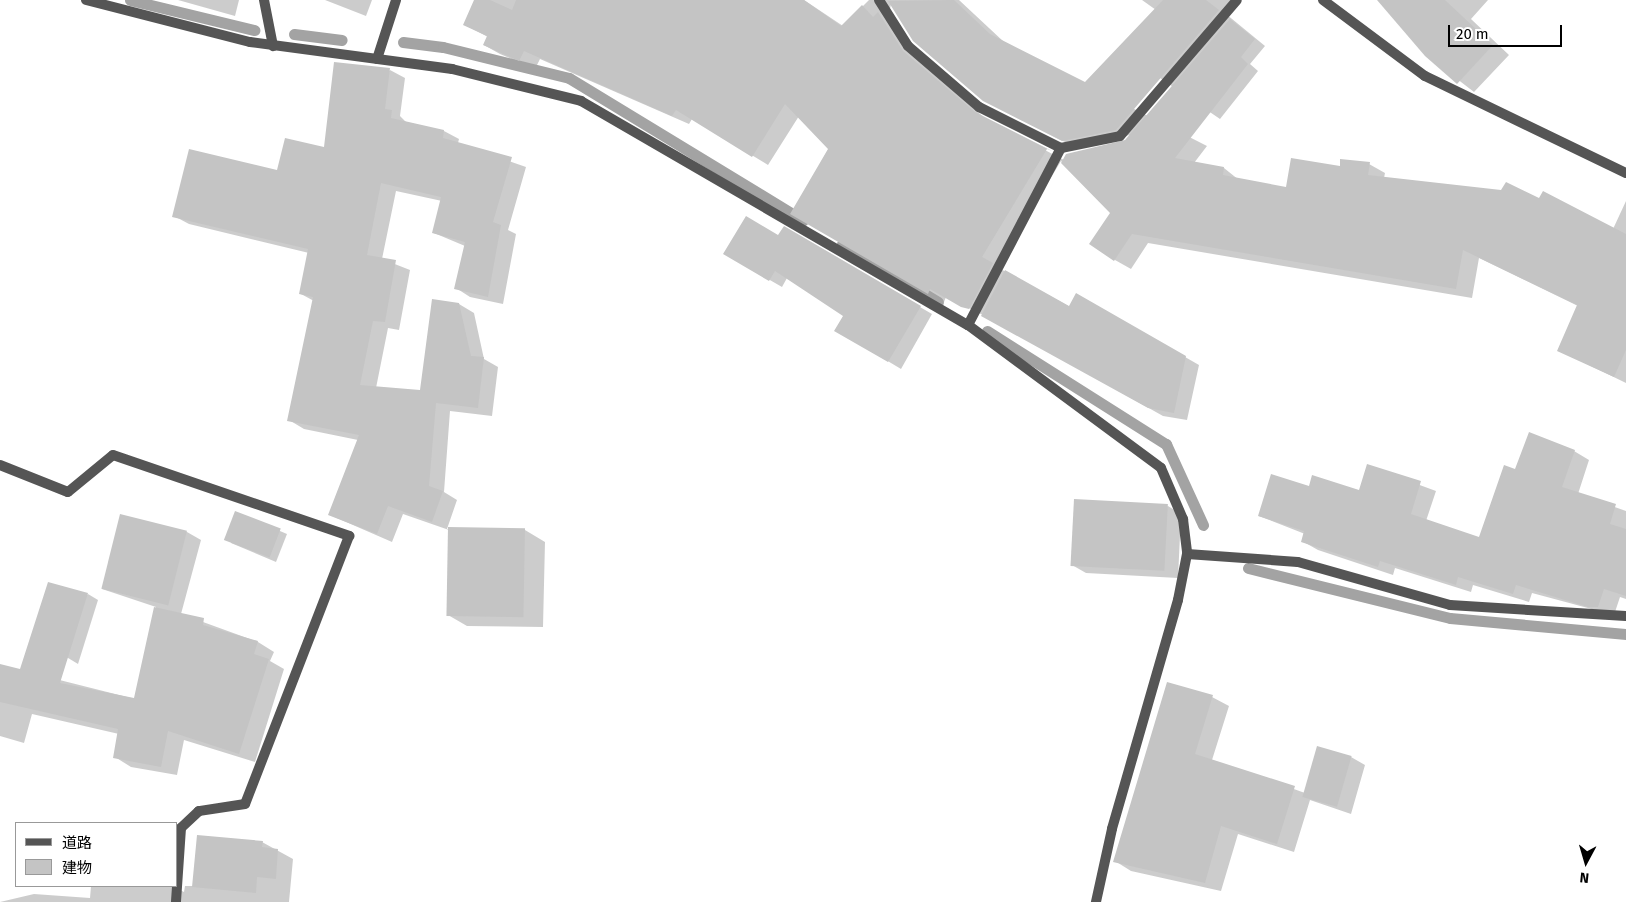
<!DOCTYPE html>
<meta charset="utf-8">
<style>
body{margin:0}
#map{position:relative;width:1626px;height:902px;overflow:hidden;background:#fff;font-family:"Fira Sans","Noto Sans JP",sans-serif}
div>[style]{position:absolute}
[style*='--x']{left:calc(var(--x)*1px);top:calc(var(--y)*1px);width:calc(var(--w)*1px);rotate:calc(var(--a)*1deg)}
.shadow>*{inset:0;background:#0003}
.stream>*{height:11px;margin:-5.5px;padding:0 5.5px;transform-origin:5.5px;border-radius:5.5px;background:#a3a3a3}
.building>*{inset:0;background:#c4c4c4;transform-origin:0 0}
.lane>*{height:10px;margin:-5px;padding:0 5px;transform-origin:5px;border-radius:5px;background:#555}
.street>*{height:10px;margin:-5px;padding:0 5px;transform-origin:5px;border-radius:5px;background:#555}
span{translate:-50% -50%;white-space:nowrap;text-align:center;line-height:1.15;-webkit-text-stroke:4.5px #fff;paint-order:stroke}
.legend{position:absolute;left:15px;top:822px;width:162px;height:65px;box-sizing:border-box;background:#fff;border:1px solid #999;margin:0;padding:6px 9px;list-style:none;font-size:15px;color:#000}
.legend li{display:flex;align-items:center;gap:10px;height:25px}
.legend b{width:25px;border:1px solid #999}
.north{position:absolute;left:1561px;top:837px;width:50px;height:50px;-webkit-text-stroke:4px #fff;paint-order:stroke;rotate:186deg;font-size:14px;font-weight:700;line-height:20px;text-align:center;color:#000}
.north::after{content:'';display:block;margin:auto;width:18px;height:22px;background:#000;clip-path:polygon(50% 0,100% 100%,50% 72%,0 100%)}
.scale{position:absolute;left:1448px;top:25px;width:114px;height:22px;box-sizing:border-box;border:2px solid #000;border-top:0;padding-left:6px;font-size:15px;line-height:18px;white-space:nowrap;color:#000;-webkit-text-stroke:4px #fff;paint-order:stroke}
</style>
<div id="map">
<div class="shadow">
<div style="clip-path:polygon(178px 0,239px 0,235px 16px)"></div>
<div style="clip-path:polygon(325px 0,372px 0,366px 16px)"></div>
<div style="clip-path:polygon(476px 0,804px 0,843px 26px,869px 0,959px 0,1004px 42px,1023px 121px,984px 100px,891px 4px,889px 14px,919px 61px,987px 120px,1064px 160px,1123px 144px,1130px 135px,1075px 147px,1053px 136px,1085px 84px,1207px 146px,1194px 163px,1224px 168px,1239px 180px,1287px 188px,1341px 168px,1369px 164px,1385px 173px,1384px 178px,1540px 200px,1613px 229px,1626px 201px,1626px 383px,1558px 350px,1578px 306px,1479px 258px,1472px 298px,1148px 243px,1131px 269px,1115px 260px,1112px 213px,1061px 161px,997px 267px,1070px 307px,1077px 295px,1199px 365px,1187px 420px,1163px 416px,985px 316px,946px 297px,944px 302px,792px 214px,829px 148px,799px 116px,768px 165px,692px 119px,689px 124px,540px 59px,535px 69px,500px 54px,484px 45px,488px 37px,465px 25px)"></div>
<div style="clip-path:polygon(1142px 0,1235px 0,1226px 14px,1265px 46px,1250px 64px,1258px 71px,1220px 119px,1160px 78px,1156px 10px)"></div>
<div style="clip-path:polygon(1378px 0,1488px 0,1471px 19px,1509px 55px,1474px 92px,1426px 55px)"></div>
<div style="clip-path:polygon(390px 70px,405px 78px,400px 116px,406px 122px,444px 131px,459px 139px,458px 143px,526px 167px,508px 230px,516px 234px,503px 304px,470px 297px,456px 288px,465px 246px,434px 233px,442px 201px,396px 191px,382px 259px,410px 270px,399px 330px,388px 328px,376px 388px,421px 391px,459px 304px,474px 313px,484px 359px,498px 367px,492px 416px,450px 411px,444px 492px,457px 500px,447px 529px,525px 530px,545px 542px,543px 627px,467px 626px,448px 615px,449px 530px,403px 514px,392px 542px,330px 515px,358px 440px,304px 429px,289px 420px,314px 301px,301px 294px,309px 253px,189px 224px,174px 216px,325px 149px)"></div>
<div style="clip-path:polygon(784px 228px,932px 314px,901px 369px,836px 330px,844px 315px,787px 278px,782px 287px,725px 254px,779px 237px)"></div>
<div style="clip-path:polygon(1574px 451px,1589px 460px,1578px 494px,1626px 511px,1626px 599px,1620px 597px,1614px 615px,1532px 593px,1529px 602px,1473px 585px,1471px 592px,1395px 568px,1393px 575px,1318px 550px,1302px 541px,1305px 534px,1259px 516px,1309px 487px,1360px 491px,1368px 466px,1436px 491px,1426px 521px,1479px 538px,1515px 470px)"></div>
<div style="clip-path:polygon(1168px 506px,1181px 514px,1178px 578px,1086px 573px,1072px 565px)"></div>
<div style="clip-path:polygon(235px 512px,287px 534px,276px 562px,231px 543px)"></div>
<div style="clip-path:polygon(121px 515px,187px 532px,201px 540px,181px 614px,258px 642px,274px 652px,270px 661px,284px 669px,255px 762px,184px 740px,177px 775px,131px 767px,115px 757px,119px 734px,32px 714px,24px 743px,0 736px,0 665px,135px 699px,156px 607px,102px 589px)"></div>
<div style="clip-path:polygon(88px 594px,98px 600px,78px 664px,35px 638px)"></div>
<div style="clip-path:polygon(1212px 697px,1229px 706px,1212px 760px,1305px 793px,1351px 757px,1365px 765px,1351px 814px,1310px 800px,1294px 852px,1238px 834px,1221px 891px,1131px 871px,1115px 861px)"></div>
<div style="clip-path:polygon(262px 842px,293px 859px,289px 902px,0 902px,34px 894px,90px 898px,91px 886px,172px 886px,184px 892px,185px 886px,193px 886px)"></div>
</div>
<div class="stream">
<div style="--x:130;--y:0;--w:128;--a:13.6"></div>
<div style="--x:294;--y:34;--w:48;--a:7.1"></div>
<div style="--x:403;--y:42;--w:40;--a:7.1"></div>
<div style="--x:443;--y:47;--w:130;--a:13.8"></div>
<div style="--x:569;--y:78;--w:274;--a:31.3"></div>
<div style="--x:842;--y:244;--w:112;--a:31.1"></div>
<div style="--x:987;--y:331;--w:212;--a:32.3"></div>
<div style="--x:1166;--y:444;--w:89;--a:65.4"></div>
<div style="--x:1248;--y:568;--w:208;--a:13.9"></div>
<div style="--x:1450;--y:618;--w:177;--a:5.2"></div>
</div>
<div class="building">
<div style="clip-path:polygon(474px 0,490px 0,512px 10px,516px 0,804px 0,841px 26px,862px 5px,873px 17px,878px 12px,903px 51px,975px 112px,1052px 151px,1047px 149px,982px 257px,993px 263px,969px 309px,961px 307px,930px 289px,928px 294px,790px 214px,828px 149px,785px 104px,752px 157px,676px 110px,672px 116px,524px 51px,519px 61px,483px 45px,487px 36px,463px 25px)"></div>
<div style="clip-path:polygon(954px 0,990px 34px,1085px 82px,1163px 0,1206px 0,1219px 10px,1116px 130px,1062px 141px,983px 101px,913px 41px,888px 1px)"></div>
<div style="clip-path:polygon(1377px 0,1445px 0,1493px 45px,1457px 84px,1425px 56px)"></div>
<div style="clip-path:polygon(1230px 19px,1255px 39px,1241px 57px,1248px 64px,1175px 158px,1224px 167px,1223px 175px,1286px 187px,1291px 158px,1340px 166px,1340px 159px,1370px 162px,1368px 175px,1501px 190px,1506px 182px,1539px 198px,1543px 191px,1626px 234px,1626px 350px,1614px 377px,1557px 351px,1577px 305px,1463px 250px,1456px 289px,1132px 234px,1114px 261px,1089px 244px,1110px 213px,1061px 163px,1066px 154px,1125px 140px)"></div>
<div style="clip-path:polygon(334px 62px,390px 68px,385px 109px,392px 110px,391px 118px,444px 130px,443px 138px,512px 157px,493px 222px,501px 225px,488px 297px,454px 289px,465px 242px,432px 233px,441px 197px,381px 183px,367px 255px,396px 260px,385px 322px,373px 321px,360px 385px,420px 390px,432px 299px,459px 303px,471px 356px,484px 357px,478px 408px,436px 403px,429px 486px,443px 491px,432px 522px,388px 506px,377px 534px,328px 515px,359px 435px,287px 421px,313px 297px,299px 294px,308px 249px,172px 217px,189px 149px,277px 170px,285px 138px,324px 147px)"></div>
<div style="clip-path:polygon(746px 216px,778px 235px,784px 226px,921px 306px,888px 362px,834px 331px,843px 316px,775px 271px,769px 281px,723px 254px)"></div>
<div style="clip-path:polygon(1005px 270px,1069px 306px,1076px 293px,1186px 356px,1174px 413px,1148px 408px,981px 316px)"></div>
<div style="clip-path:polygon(1529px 432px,1575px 450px,1562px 487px,1616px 504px,1610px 524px,1626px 529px,1626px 596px,1604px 589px,1598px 607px,1588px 607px,1516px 585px,1513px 594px,1458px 577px,1456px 585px,1380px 561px,1378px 567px,1301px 542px,1304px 531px,1258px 516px,1271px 474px,1309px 486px,1312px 475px,1359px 490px,1367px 464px,1421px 481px,1411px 514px,1479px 537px,1504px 465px,1515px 469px)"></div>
<div style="left:1074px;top:499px;width:94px;height:67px;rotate:3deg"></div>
<div style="left:235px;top:511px;width:49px;height:31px;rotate:21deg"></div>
<div style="left:120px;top:514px;width:69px;height:77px;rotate:14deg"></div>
<div style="left:448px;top:527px;width:77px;height:89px;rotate:1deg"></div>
<div style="clip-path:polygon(48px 582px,88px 593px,60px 683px,134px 698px,154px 607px,204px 618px,203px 625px,258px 641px,254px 654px,269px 659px,239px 754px,168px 731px,161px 767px,113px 758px,118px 729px,0 702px,0 664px,20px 669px)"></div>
<div style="clip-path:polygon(1167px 682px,1213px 695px,1195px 754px,1295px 786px,1277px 844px,1221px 826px,1205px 883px,1113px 862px)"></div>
<div style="left:1317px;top:746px;width:36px;height:53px;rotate:16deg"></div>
<div style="clip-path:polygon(197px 835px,263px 841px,262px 847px,278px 849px,276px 879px,257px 877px,256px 893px,192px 887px)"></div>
</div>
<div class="lane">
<div style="--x:264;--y:0;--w:47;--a:78.9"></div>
<div style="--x:879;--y:0;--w:54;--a:57.8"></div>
<div style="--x:908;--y:46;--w:94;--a:40.7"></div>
<div style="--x:979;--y:107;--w:92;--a:26.6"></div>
<div style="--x:0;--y:465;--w:73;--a:21.7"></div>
<div style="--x:68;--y:492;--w:58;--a:-39.4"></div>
<div style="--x:113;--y:455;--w:250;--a:18.9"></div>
<div style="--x:349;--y:536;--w:287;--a:111.2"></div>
<div style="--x:245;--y:804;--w:47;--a:171.3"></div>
<div style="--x:199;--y:811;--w:25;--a:137"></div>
<div style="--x:181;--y:828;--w:74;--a:93.9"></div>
</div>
<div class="street">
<div style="--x:86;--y:0;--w:169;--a:14.4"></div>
<div style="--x:250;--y:42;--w:204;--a:7.6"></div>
<div style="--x:452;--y:69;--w:133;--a:13.9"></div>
<div style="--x:581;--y:101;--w:447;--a:30.1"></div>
<div style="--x:968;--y:325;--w:240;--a:36.5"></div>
<div style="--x:1161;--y:468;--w:56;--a:66.7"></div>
<div style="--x:1183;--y:519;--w:35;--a:83"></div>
<div style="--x:1187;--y:554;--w:47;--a:101.1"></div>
<div style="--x:1178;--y:600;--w:238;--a:106.1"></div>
<div style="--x:1112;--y:829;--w:75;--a:102.4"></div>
<div style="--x:1323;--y:0;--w:127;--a:36.7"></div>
<div style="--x:1425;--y:76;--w:223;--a:25.8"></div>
<div style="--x:377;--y:59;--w:62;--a:-72.1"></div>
<div style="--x:968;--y:325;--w:200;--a:-62.3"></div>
<div style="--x:1061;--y:148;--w:60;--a:-11.5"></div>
<div style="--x:1120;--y:136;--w:179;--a:-49.3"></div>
<div style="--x:1187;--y:554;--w:111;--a:4.1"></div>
<div style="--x:1298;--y:562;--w:158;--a:15.8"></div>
<div style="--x:1450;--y:605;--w:176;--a:3.6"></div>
</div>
<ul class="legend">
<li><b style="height:6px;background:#555"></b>道路</li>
<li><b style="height:14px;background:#c4c4c4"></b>建物</li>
</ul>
<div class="north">N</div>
<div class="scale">20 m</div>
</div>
